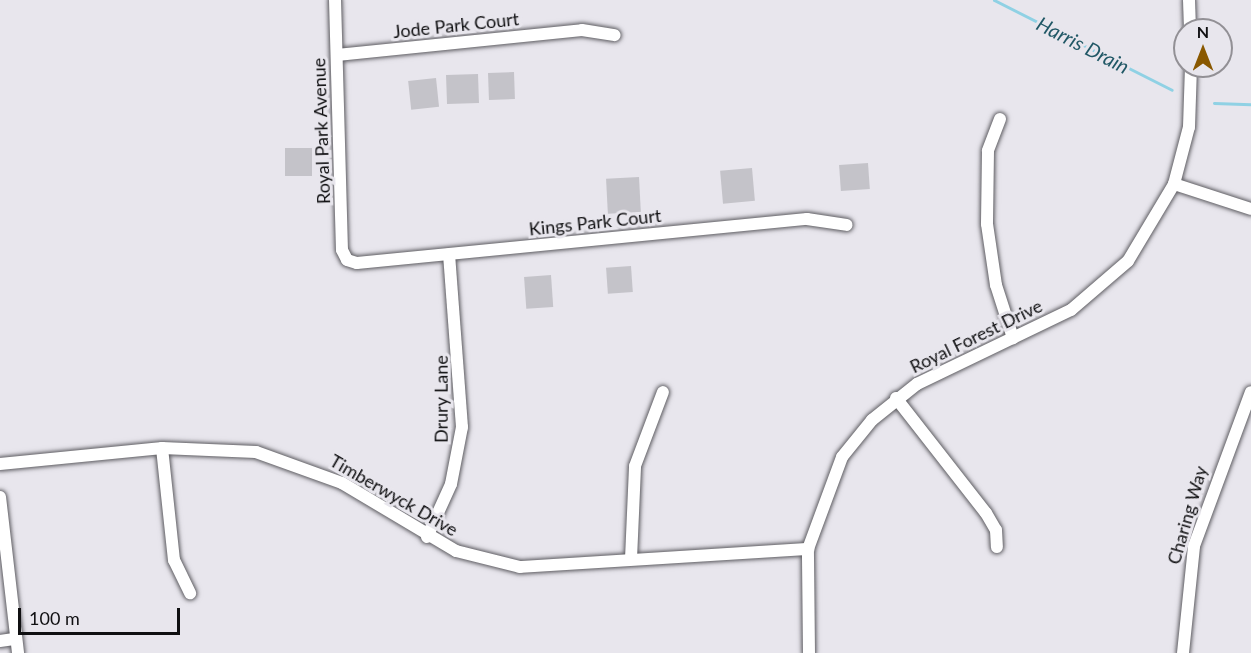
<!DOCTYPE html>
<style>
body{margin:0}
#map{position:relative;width:1251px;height:653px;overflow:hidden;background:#e8e6ed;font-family:Lato,sans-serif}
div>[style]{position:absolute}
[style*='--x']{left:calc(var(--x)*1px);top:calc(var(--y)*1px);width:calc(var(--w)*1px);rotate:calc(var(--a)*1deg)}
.stream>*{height:3px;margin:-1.5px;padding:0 1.5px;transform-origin:1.5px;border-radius:1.5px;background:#8fd1e4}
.building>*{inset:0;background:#c4c3c9;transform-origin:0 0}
.roads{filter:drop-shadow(0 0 2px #5e5d62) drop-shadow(0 0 2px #5e5d62)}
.minor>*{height:12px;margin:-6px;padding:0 6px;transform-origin:6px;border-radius:6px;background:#fff}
span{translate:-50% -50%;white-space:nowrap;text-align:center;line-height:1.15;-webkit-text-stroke:6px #e8e6ed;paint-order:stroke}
.street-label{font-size:18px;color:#101012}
.water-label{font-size:20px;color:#215866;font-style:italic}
.north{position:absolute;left:1173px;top:18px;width:60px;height:60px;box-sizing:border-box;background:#e8e6ed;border:2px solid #929095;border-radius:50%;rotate:0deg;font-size:16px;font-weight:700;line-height:24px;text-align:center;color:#101012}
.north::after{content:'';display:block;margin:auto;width:21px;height:27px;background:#895800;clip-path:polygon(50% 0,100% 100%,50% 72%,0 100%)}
.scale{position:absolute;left:18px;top:608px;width:162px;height:27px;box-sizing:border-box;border:3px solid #101012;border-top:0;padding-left:8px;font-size:18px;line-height:21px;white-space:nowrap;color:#101012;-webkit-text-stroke:4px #e8e6ed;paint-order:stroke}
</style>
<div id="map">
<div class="stream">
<div style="--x:994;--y:0;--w:199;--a:26.8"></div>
<div style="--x:1214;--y:103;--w:37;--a:2"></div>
</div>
<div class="building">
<div style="left:514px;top:72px;width:27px;height:26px;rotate:88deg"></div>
<div style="left:478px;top:74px;width:29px;height:32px;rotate:88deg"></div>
<div style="left:436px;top:78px;width:29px;height:28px;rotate:84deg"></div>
<div style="left:285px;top:148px;width:27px;height:28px"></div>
<div style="left:868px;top:163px;width:26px;height:29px;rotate:86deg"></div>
<div style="left:752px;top:168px;width:33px;height:32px;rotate:85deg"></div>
<div style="left:639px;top:177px;width:35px;height:33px;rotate:87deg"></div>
<div style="left:631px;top:266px;width:26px;height:25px;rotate:86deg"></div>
<div style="left:551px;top:275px;width:32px;height:27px;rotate:86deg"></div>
</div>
<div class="roads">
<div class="minor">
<div style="--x:335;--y:0;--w:250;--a:88.4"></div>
<div style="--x:342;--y:250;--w:11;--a:63"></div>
<div style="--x:347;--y:260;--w:10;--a:17"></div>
<div style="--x:357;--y:263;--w:452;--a:-5.6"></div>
<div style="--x:807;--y:219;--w:40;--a:8.5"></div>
<div style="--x:1189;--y:0;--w:30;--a:88"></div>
<div style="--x:337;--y:55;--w:246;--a:-5.8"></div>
<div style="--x:582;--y:30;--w:33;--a:9"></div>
<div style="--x:1000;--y:119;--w:34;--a:111"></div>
<div style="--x:988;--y:151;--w:73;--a:90.8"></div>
<div style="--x:987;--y:224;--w:62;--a:81.6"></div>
<div style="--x:996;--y:285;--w:56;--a:72.2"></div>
<div style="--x:1174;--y:184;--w:81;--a:18"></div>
<div style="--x:896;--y:398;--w:146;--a:52"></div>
<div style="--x:986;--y:513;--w:20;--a:60"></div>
<div style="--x:996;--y:530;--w:17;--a:87"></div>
<div style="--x:162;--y:448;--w:113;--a:83.9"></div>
<div style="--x:174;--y:560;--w:37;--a:64"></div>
<div style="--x:0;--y:464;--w:163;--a:-5.6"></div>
<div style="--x:162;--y:448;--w:94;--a:2.4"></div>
<div style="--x:256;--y:452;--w:91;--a:19.8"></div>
<div style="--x:342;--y:483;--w:133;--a:30.8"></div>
<div style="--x:456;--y:551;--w:66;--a:14"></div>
<div style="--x:520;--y:567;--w:289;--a:-3.6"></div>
<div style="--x:0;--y:497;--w:157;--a:83.4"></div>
<div style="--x:427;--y:537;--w:58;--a:-65.6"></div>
<div style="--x:451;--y:484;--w:58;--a:-79.1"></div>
<div style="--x:462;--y:427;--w:173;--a:-94.3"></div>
<div style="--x:631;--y:559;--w:93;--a:-87.5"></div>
<div style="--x:635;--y:466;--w:79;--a:-69.3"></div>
<div style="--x:0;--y:641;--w:14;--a:-8"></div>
<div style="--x:809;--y:653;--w:104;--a:-90.6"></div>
<div style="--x:808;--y:549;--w:98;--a:-69.7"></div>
<div style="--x:842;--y:457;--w:48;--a:-51"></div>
<div style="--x:872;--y:420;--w:58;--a:-38.7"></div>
<div style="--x:917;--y:384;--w:171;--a:-25.7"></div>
<div style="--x:1071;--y:310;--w:75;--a:-40.7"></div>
<div style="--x:1128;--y:261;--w:90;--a:-59.1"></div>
<div style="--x:1174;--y:184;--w:59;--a:-75.3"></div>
<div style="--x:1189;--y:127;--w:61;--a:-88.1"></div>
<div style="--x:1183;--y:653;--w:108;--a:-84.1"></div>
<div style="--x:1194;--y:546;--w:164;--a:-69.7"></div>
</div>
</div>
<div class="street-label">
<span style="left:456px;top:25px;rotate:-6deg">Jode Park Court</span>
<span style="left:321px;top:131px;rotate:-92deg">Royal Park Avenue</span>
<span style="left:595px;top:222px;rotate:-6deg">Kings Park Court</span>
<span style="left:976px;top:336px;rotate:-26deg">Royal Forest Drive</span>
<span style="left:441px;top:399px;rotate:-90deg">Drury Lane</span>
<span style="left:394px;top:495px;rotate:30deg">Timberwyck Drive</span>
<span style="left:1187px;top:515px;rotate:-74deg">Charing Way</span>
</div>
<div class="water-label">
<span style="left:1083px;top:45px;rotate:27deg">Harris Drain</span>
</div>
<div class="north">N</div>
<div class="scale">100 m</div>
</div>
